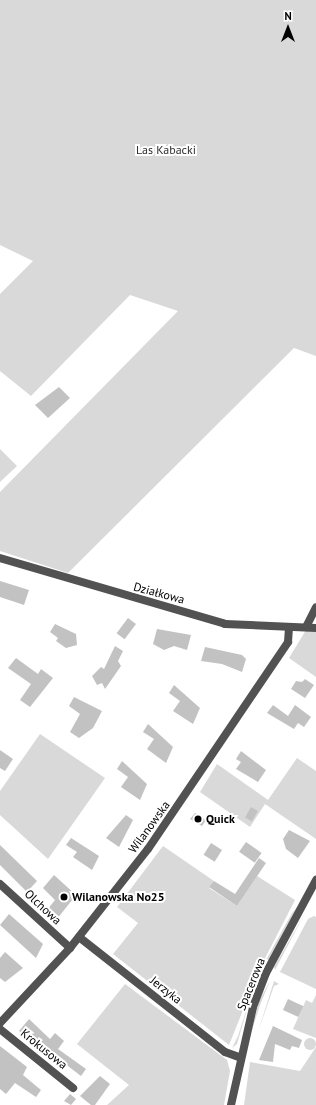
<!DOCTYPE html>
<meta charset="utf-8">
<style>
body{margin:0}
#map{position:relative;width:316px;height:1105px;overflow:hidden;background:#fff;font-family:"PT Sans",sans-serif}
div>[style]{position:absolute}
[style*='--x']{left:calc(var(--x)*1px);top:calc(var(--y)*1px);width:calc(var(--w)*1px);rotate:calc(var(--a)*1deg)}
.green>*{inset:0;background:#d9d9d9}
.round{border-radius:50%}
.building>*{inset:0;background:#c2c2c2;transform-origin:0 0}
.minor>*{height:8px;margin:-4px;padding:0 4px;transform-origin:4px;border-radius:4px;background:#525252}
.tertiary>*{height:8px;margin:-4px;padding:0 4px;transform-origin:4px;border-radius:4px;background:#525252}
.dots>*{width:11px;height:11px;translate:-50% -50%;box-sizing:border-box;border:2px solid #fff;border-radius:50%}
span{translate:-50% -50%;white-space:nowrap;text-align:center;line-height:1.15;-webkit-text-stroke:4px #fff;paint-order:stroke}
.park-label{font-size:12px;color:#303030}
.street-label{font-size:12px;color:#000}
.poi-label{font-size:12px;color:#000;font-weight:700}
.left{translate:0 -50%;text-align:left}
.north{position:absolute;left:268px;top:8px;width:40px;height:40px;-webkit-text-stroke:3px #fff;paint-order:stroke;rotate:0deg;font-size:11px;font-weight:700;line-height:16px;text-align:center;color:#000}
.north::after{content:'';display:block;margin:auto;width:14px;height:18px;background:#000;clip-path:polygon(50% 0,100% 100%,50% 72%,0 100%)}
</style>
<div id="map">
<div class="green">
<div style="clip-path:polygon(0 0,316px 0,316px 356px,294px 348px,68px 573px,0 551px,0 492px,178px 311px,130px 295px,31px 396px,0 371px,0 294px,33px 261px,0 245px)"></div>
<div style="clip-path:polygon(0 449px,17px 466px,0 482px)"></div>
<div style="clip-path:polygon(306px 630px,316px 631px,316px 677px,289px 658px)"></div>
<div style="clip-path:polygon(40px 734px,105px 778px,48px 859px,0 815px,0 791px)"></div>
<div style="clip-path:polygon(297px 758px,316px 771px,316px 839px,265px 804px,250px 827px,200px 792px,217px 764px,268px 800px)"></div>
<div style="clip-path:polygon(163px 846px,214px 881px,209px 888px,237px 906px,257px 876px,295px 900px,260px 968px,229px 1045px,113px 954px,138px 923px,117px 907px)"></div>
<div style="clip-path:polygon(296px 908px,269px 960px,266px 960px,292px 913px)"></div>
<div style="clip-path:polygon(305px 913px,275px 970px,274px 967px)"></div>
<div style="clip-path:polygon(314px 916px,316px 917px,316px 989px,280px 972px,308px 919px)"></div>
<div style="clip-path:polygon(270px 981px,260px 1005px,251px 1033px,259px 1001px)"></div>
<div style="clip-path:polygon(274px 981px,279px 984px,274px 986px,258px 1032px)"></div>
<div style="clip-path:polygon(125px 984px,227px 1060px,230px 1071px,224px 1105px,107px 1105px,129px 1085px,77px 1044px)"></div>
<div style="clip-path:polygon(252px 992px,237px 1044px,232px 1048px,238px 1036px)"></div>
<div style="clip-path:polygon(316px 995px,316px 1038px,293px 1029px,306px 1000px,312px 1003px)"></div>
<div class="round" style="left:304px;top:1038px;width:12px;height:12px"></div>
<div style="clip-path:polygon(316px 1047px,316px 1105px,244px 1105px,250px 1062px,300px 1071px)"></div>
</div>
<div class="building">
<div style="clip-path:polygon(59px 387px,70px 398px,48px 418px,35px 405px)"></div>
<div style="clip-path:polygon(0 581px,29px 590px,24px 605px,0 597px)"></div>
<div style="left:128px;top:618px;width:10px;height:19px;rotate:37deg"></div>
<div style="clip-path:polygon(55px 624px,76px 634px,77px 645px,66px 648px,56px 641px,58px 638px,50px 632px)"></div>
<div style="clip-path:polygon(157px 629px,191px 635px,187px 650px,174px 646px,164px 650px,153px 644px)"></div>
<div style="clip-path:polygon(115px 646px,123px 651px,118px 661px,121px 666px,105px 689px,102px 683px,97px 685px,92px 676px,101px 667px,104px 669px)"></div>
<div style="clip-path:polygon(205px 647px,242px 655px,246px 659px,242px 672px,222px 664px,201px 661px)"></div>
<div style="clip-path:polygon(16px 658px,38px 674px,41px 669px,53px 678px,30px 707px,20px 700px,31px 684px,8px 668px)"></div>
<div style="clip-path:polygon(305px 679px,314px 685px,305px 698px,291px 689px,296px 681px,302px 682px)"></div>
<div style="clip-path:polygon(174px 685px,200px 708px,193px 724px,173px 711px,180px 701px,169px 693px)"></div>
<div style="clip-path:polygon(74px 697px,102px 711px,93px 728px,79px 738px,70px 732px,80px 714px,69px 706px)"></div>
<div style="clip-path:polygon(273px 705px,288px 716px,295px 705px,311px 717px,304px 727px,298px 723px,294px 729px,267px 713px)"></div>
<div style="clip-path:polygon(148px 724px,173px 747px,166px 763px,147px 749px,154px 739px,143px 732px)"></div>
<div style="clip-path:polygon(0 750px,13px 759px,5px 771px,0 768px)"></div>
<div style="clip-path:polygon(241px 751px,266px 770px,258px 782px,236px 769px,241px 762px,236px 759px)"></div>
<div style="clip-path:polygon(122px 761px,147px 784px,140px 800px,121px 787px,128px 777px,117px 769px)"></div>
<div style="left:251px;top:807px;width:8px;height:12px;rotate:30deg"></div>
<div style="clip-path:polygon(195px 813px,206px 820px,202px 826px,190px 819px)"></div>
<div style="clip-path:polygon(126px 815px,133px 820px,119px 847px,106px 838px)"></div>
<div style="clip-path:polygon(289px 830px,310px 841px,298px 858px,286px 849px,283px 839px)"></div>
<div style="clip-path:polygon(71px 838px,99px 856px,92px 870px,73px 857px,77px 852px,66px 845px)"></div>
<div style="left:246px;top:842px;width:19px;height:12px;rotate:35deg"></div>
<div style="left:211px;top:843px;width:13px;height:14px;rotate:32deg"></div>
<div style="clip-path:polygon(0 845px,37px 881px,27px 892px,0 865px)"></div>
<div style="clip-path:polygon(259px 858px,266px 863px,237px 906px,209px 887px,214px 881px,235px 894px)"></div>
<div style="clip-path:polygon(54px 875px,76px 895px,57px 919px,47px 910px,55px 900px,43px 888px)"></div>
<div style="clip-path:polygon(9px 914px,43px 944px,36px 958px,0 925px)"></div>
<div style="clip-path:polygon(5px 952px,23px 968px,5px 982px,0 978px,0 958px)"></div>
<div style="left:288px;top:999px;width:17px;height:12px;rotate:25deg"></div>
<div style="clip-path:polygon(29px 1019px,50px 1039px,55px 1033px,64px 1041px,58px 1049px,86px 1069px,81px 1076px,60px 1060px,58px 1064px,37px 1052px,41px 1047px,19px 1031px)"></div>
<div style="clip-path:polygon(273px 1026px,302px 1040px,299px 1048px,292px 1046px,290px 1050px,275px 1044px,273px 1062px,259px 1060px)"></div>
<div style="clip-path:polygon(0 1046px,27px 1067px,23px 1075px,41px 1090px,36px 1097px,15px 1083px,6px 1094px,0 1089px)"></div>
<div style="clip-path:polygon(100px 1076px,110px 1084px,95px 1105px,91px 1105px,80px 1096px)"></div>
<div style="clip-path:polygon(70px 1094px,76px 1099px,71px 1105px,64px 1101px)"></div>
</div>
<div class="minor">
<div style="--x:0;--y:558;--w:234;--a:16.3"></div>
<div style="--x:225;--y:624;--w:91;--a:2.5"></div>
<div style="--x:306;--y:627;--w:22;--a:-63"></div>
<div style="--x:0;--y:884;--w:95;--a:42.4"></div>
<div style="--x:79;--y:937;--w:186;--a:38.2"></div>
<div style="--x:225;--y:1052;--w:15;--a:20"></div>
<div style="--x:0;--y:1029;--w:94;--a:38.9"></div>
<div style="--x:231;--y:1105;--w:100;--a:-77.3"></div>
<div style="--x:253;--y:1007;--w:36;--a:-69"></div>
<div style="--x:266;--y:973;--w:106;--a:-61.7"></div>
</div>
<div class="tertiary">
<div style="--x:0;--y:1023;--w:103;--a:-47"></div>
<div style="--x:70;--y:948;--w:126;--a:-51.8"></div>
<div style="--x:148;--y:849;--w:250;--a:-55.9"></div>
<div style="--x:288;--y:642;--w:14;--a:-86"></div>
</div>
<div class="dots">
<div style="left:198px;top:819px;background:#000"></div>
<div style="left:64px;top:897px;background:#000"></div>
</div>
<div class="park-label">
<span style="left:166px;top:150px">Las Kabacki</span>
</div>
<div class="street-label">
<span style="left:159px;top:593px;rotate:15deg">Działkowa</span>
<span style="left:149px;top:827px;rotate:-54deg">Wilanowska</span>
<span style="left:43px;top:907px;rotate:43deg">Olchowa</span>
<span style="left:251px;top:984px;rotate:-68deg">Spacerowa</span>
<span style="left:166px;top:990px;rotate:38deg">Jerzyka</span>
<span style="left:44px;top:1049px;rotate:39deg">Krokusowa</span>
</div>
<div class="poi-label">
<span class="left" style="left:206px;top:819px">Quick</span>
<span class="left" style="left:72px;top:897px">Wilanowska No25</span>
</div>
<div class="north">N</div>
</div>
